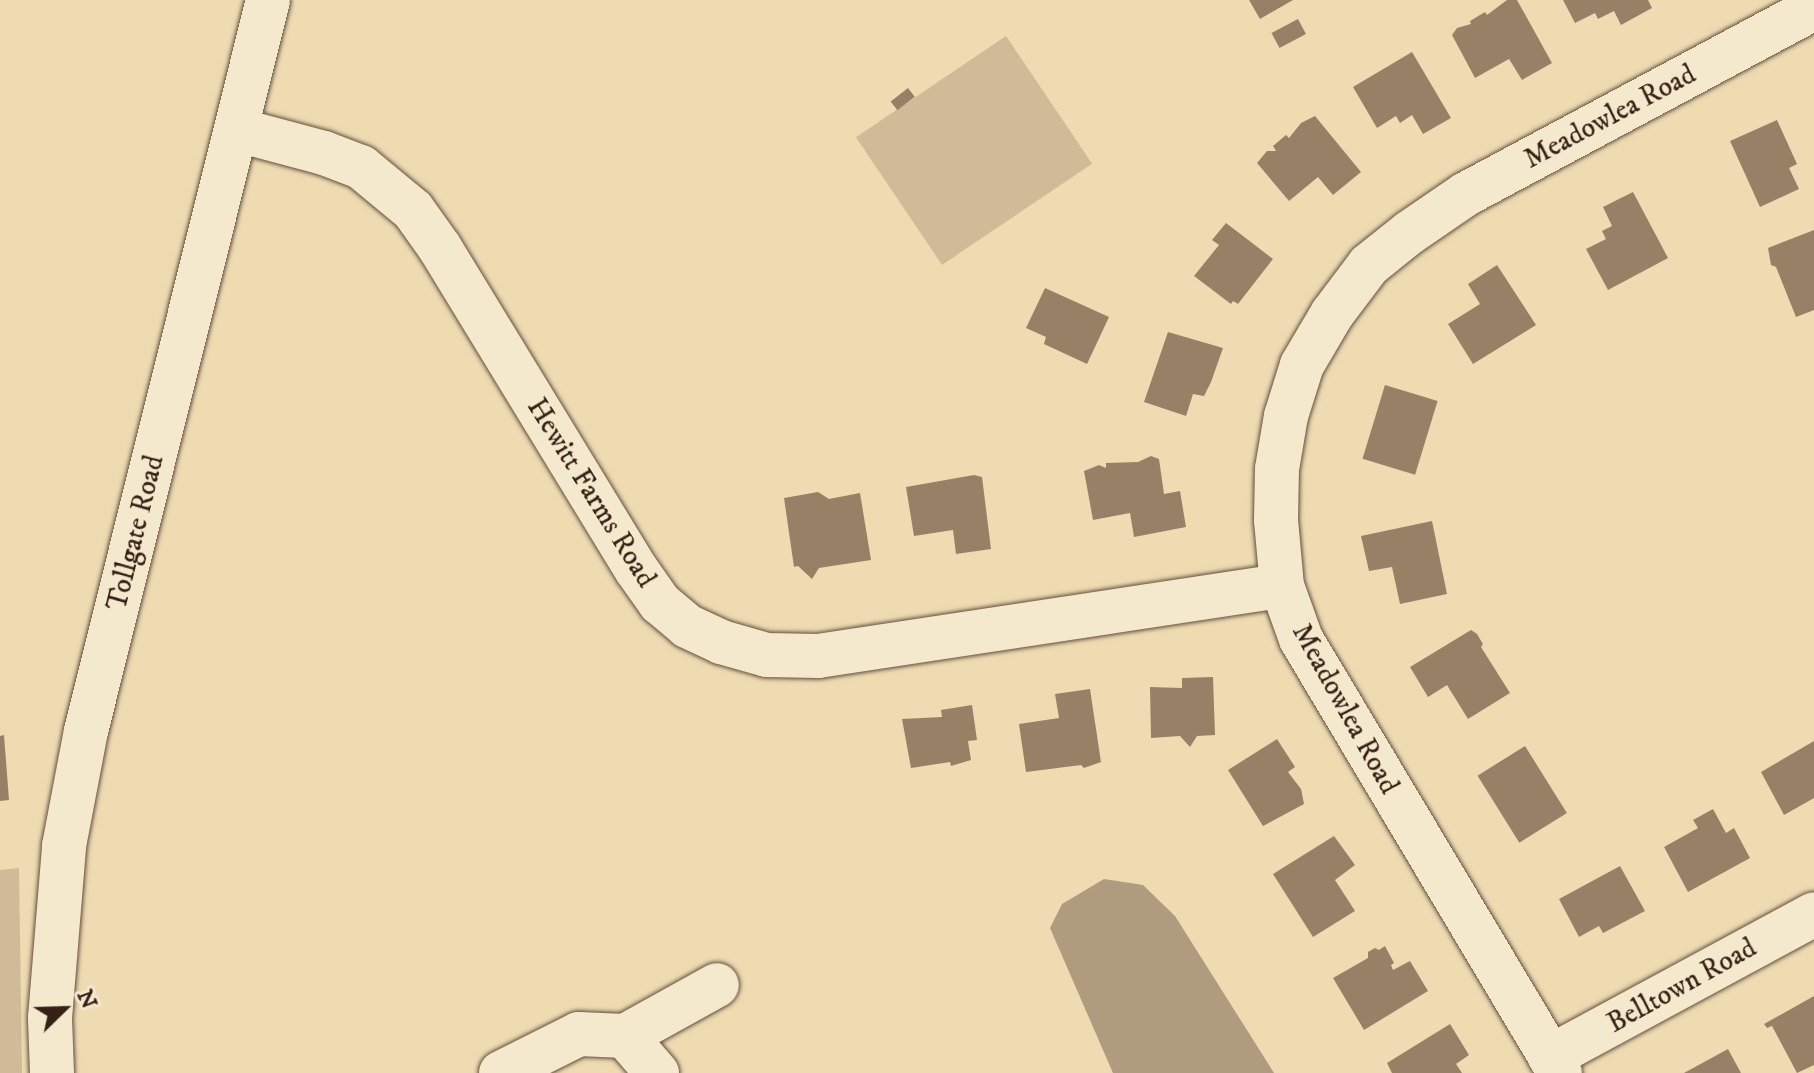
<!DOCTYPE html>
<style>
body{margin:0}
#map{position:relative;width:1814px;height:1073px;overflow:hidden;background:#eedbb2;font-family:"IM FELL DW Pica",serif}
div>[style]{position:absolute}
[style*='--x']{left:calc(var(--x)*1px);top:calc(var(--y)*1px);width:calc(var(--w)*1px);rotate:calc(var(--a)*1deg)}
.green>*{inset:0;background:#cfbb97;transform-origin:0 0}
.water>*{inset:0;background:#af9b7d}
.building>*{inset:0;background:#968167;transform-origin:0 0}
.roads{filter:drop-shadow(0 0 2px #644f3d) drop-shadow(0 0 2px #644f3d)}
.minor>*{height:44px;margin:-22px;padding:0 22px;transform-origin:22px;border-radius:22px;background:#f4e8cd}
span{translate:-50% -50%;white-space:nowrap;text-align:center;line-height:1.15;-webkit-text-stroke:8px #f4e8cd;paint-order:stroke}
.street-label{font-size:28px;color:#362016}
.north{position:absolute;left:24px;top:969px;width:80px;height:80px;-webkit-text-stroke:6px #f4e8cd;paint-order:stroke;rotate:67deg;font-size:22px;font-weight:700;line-height:32px;text-align:center;color:#362016}
.north::after{content:'';display:block;margin:auto;width:28px;height:36px;background:#362016;clip-path:polygon(50% 0,100% 100%,50% 72%,0 100%)}
</style>
<div id="map">
<div class="green">
<div style="left:1006px;top:36px;width:154px;height:181px;rotate:56deg"></div>
<div style="clip-path:polygon(19px 868px,22px 1073px,0 1073px,0 870px)"></div>
</div>
<div class="water">
<div style="clip-path:polygon(1104px 879px,1143px 885px,1175px 916px,1274px 1073px,1113px 1073px,1050px 928px,1062px 904px)"></div>
</div>
<div class="building">
<div style="clip-path:polygon(1249px 0,1293px 0,1260px 19px)"></div>
<div style="clip-path:polygon(1507px 0,1517px 0,1552px 63px,1522px 80px,1509px 59px,1475px 78px,1452px 35px,1457px 28px,1471px 24px,1470px 21px,1485px 12px,1487px 15px)"></div>
<div style="clip-path:polygon(1563px 0,1648px 0,1652px 8px,1621px 25px,1614px 11px,1598px 19px,1595px 13px,1575px 23px)"></div>
<div style="left:1298px;top:19px;width:17px;height:30px;rotate:62deg"></div>
<div style="clip-path:polygon(1412px 52px,1451px 118px,1423px 134px,1412px 115px,1400px 123px,1396px 116px,1377px 128px,1353px 87px)"></div>
<div style="left:908px;top:88px;width:11px;height:22px;rotate:52deg"></div>
<div style="clip-path:polygon(1315px 116px,1361px 172px,1333px 195px,1318px 177px,1289px 201px,1257px 163px,1267px 151px,1276px 151px,1273px 146px,1286px 135px,1289px 138px,1301px 123px)"></div>
<div style="clip-path:polygon(1777px 120px,1797px 164px,1789px 168px,1799px 189px,1760px 207px,1730px 141px)"></div>
<div style="clip-path:polygon(1633px 192px,1668px 258px,1608px 290px,1586px 249px,1606px 239px,1602px 231px,1612px 226px,1603px 207px)"></div>
<div style="clip-path:polygon(1226px 223px,1273px 259px,1238px 304px,1233px 301px,1231px 304px,1194px 276px,1219px 245px,1212px 240px)"></div>
<div style="clip-path:polygon(1814px 230px,1814px 310px,1796px 317px,1776px 267px,1771px 265px,1768px 248px)"></div>
<div style="clip-path:polygon(1497px 265px,1536px 325px,1473px 364px,1448px 324px,1480px 304px,1468px 284px)"></div>
<div style="clip-path:polygon(1045px 288px,1109px 317px,1087px 364px,1044px 344px,1046px 337px,1026px 328px)"></div>
<div style="clip-path:polygon(1168px 332px,1223px 348px,1211px 382px,1204px 396px,1193px 394px,1186px 416px,1144px 402px)"></div>
<div style="left:1385px;top:385px;width:55px;height:77px;rotate:17deg"></div>
<div style="clip-path:polygon(1151px 456px,1159px 459px,1164px 494px,1180px 491px,1186px 527px,1134px 537px,1130px 513px,1093px 520px,1084px 471px,1099px 465px,1106px 468px,1106px 463px,1138px 462px)"></div>
<div style="clip-path:polygon(974px 475px,982px 477px,991px 549px,956px 554px,953px 530px,914px 536px,906px 487px)"></div>
<div style="clip-path:polygon(818px 492px,829px 499px,860px 493px,871px 560px,819px 568px,812px 579px,798px 566px,794px 567px,784px 498px)"></div>
<div style="clip-path:polygon(1432px 521px,1447px 594px,1400px 604px,1392px 567px,1369px 571px,1361px 536px)"></div>
<div style="clip-path:polygon(1471px 630px,1477px 634px,1483px 644px,1481px 647px,1510px 693px,1468px 719px,1447px 685px,1428px 697px,1410px 667px)"></div>
<div style="clip-path:polygon(1213px 677px,1215px 735px,1197px 736px,1190px 747px,1180px 736px,1151px 738px,1150px 687px,1182px 688px,1182px 678px)"></div>
<div style="clip-path:polygon(1090px 689px,1101px 762px,1084px 768px,1081px 765px,1026px 772px,1019px 724px,1059px 718px,1055px 694px)"></div>
<div style="clip-path:polygon(972px 705px,977px 740px,968px 741px,971px 760px,951px 766px,950px 762px,911px 768px,902px 719px,942px 717px,941px 710px)"></div>
<div style="clip-path:polygon(4px 735px,9px 800px,0 801px,0 736px)"></div>
<div style="clip-path:polygon(1277px 739px,1295px 767px,1288px 772px,1301px 789px,1304px 804px,1263px 826px,1228px 770px)"></div>
<div style="clip-path:polygon(1814px 741px,1814px 798px,1784px 815px,1761px 772px)"></div>
<div style="left:1525px;top:746px;width:79px;height:56px;rotate:58deg"></div>
<div style="clip-path:polygon(1713px 809px,1726px 833px,1734px 828px,1750px 858px,1688px 892px,1664px 847px,1698px 828px,1693px 820px)"></div>
<div style="clip-path:polygon(1334px 836px,1355px 865px,1335px 880px,1355px 911px,1313px 937px,1273px 874px)"></div>
<div style="clip-path:polygon(1620px 866px,1645px 911px,1603px 933px,1599px 926px,1579px 937px,1559px 899px)"></div>
<div style="clip-path:polygon(1385px 946px,1394px 963px,1391px 965px,1393px 970px,1410px 961px,1428px 991px,1364px 1030px,1333px 978px,1368px 958px,1368px 952px,1375px 948px,1379px 950px)"></div>
<div style="clip-path:polygon(1814px 996px,1814px 1065px,1797px 1073px,1772px 1026px,1767px 1028px,1764px 1024px)"></div>
<div style="clip-path:polygon(1450px 1024px,1469px 1055px,1456px 1064px,1462px 1073px,1392px 1073px,1387px 1063px)"></div>
<div style="clip-path:polygon(1728px 1049px,1741px 1073px,1684px 1073px)"></div>
</div>
<div class="roads">
<div class="minor">
<div style="--x:238;--y:130;--w:89;--a:15"></div>
<div style="--x:324;--y:153;--w:40;--a:21"></div>
<div style="--x:361;--y:167;--w:67;--a:39.6"></div>
<div style="--x:413;--y:210;--w:47;--a:54.6"></div>
<div style="--x:440;--y:248;--w:376;--a:58.6"></div>
<div style="--x:636;--y:569;--w:42;--a:54.8"></div>
<div style="--x:660;--y:603;--w:35;--a:40"></div>
<div style="--x:687;--y:626;--w:38;--a:25"></div>
<div style="--x:721;--y:642;--w:48;--a:15.8"></div>
<div style="--x:767;--y:655;--w:51;--a:1.1"></div>
<div style="--x:818;--y:656;--w:469;--a:-8.6"></div>
<div style="--x:625;--y:1036;--w:105;--a:-29"></div>
<div style="--x:1550;--y:1057;--w:300;--a:-28.4"></div>
<div style="--x:52;--y:1073;--w:55;--a:-92.1"></div>
<div style="--x:50;--y:1018;--w:173;--a:-85.3"></div>
<div style="--x:64;--y:846;--w:117;--a:-79.2"></div>
<div style="--x:86;--y:731;--w:753;--a:-76.02"></div>
<div style="--x:501;--y:1073;--w:87;--a:-26.6"></div>
<div style="--x:579;--y:1034;--w:46;--a:2.5"></div>
<div style="--x:625;--y:1036;--w:49;--a:49.1"></div>
<div style="--x:1560;--y:1073;--w:505;--a:-120.83"></div>
<div style="--x:1301;--y:639;--w:56;--a:-109.7"></div>
<div style="--x:1282;--y:586;--w:66;--a:-95.2"></div>
<div style="--x:1276;--y:520;--w:51;--a:-88.9"></div>
<div style="--x:1277;--y:469;--w:54;--a:-80.4"></div>
<div style="--x:1286;--y:416;--w:53;--a:-72.6"></div>
<div style="--x:1302;--y:365;--w:59;--a:-59.5"></div>
<div style="--x:1332;--y:314;--w:61;--a:-52.9"></div>
<div style="--x:1369;--y:265;--w:51;--a:-38.7"></div>
<div style="--x:1409;--y:233;--w:69;--a:-34.4"></div>
<div style="--x:1466;--y:194;--w:395;--a:-28.1"></div>
</div>
</div>
<div class="street-label">
<span style="left:1610px;top:117px;rotate:-28deg">Meadowlea Road</span>
<span style="left:591px;top:493px;rotate:58deg">Hewitt Farms Road</span>
<span style="left:136px;top:533px;rotate:-76deg">Tollgate Road</span>
<span style="left:1345px;top:709px;rotate:61deg">Meadowlea Road</span>
<span style="left:1682px;top:986px;rotate:-29deg">Belltown Road</span>
</div>
<div class="north">N</div>
</div>
